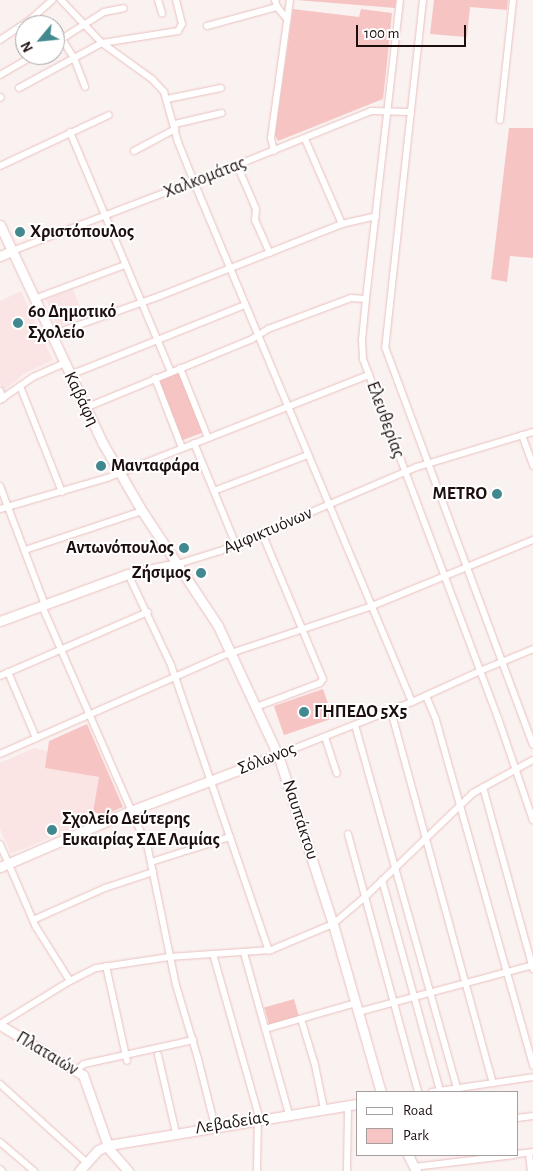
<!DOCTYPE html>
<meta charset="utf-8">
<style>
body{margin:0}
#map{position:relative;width:533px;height:1171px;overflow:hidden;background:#faf2f1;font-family:"Alegreya Sans",sans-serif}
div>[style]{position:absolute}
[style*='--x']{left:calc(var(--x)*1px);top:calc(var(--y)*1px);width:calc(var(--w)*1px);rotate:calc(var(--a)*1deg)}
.built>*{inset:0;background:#fae5e4;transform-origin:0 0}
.green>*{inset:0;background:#f6c5c3;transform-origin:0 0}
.roads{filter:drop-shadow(0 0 1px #eac1bf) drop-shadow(0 0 1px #eac1bf)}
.street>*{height:6px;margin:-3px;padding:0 3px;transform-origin:3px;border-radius:3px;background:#fff}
.secondary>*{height:9px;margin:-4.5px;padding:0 4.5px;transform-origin:4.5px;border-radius:4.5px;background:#fff}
.dots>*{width:14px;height:14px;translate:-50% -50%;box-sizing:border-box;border:2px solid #fff;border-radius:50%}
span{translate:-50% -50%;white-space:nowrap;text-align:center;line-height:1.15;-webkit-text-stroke:4px #fff;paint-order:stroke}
.street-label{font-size:18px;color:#1e0f0f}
.poi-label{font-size:18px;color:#1e0f0f;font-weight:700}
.left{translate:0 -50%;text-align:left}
.right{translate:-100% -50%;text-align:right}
.legend{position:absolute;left:356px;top:1091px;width:162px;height:65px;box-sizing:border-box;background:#fff;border:1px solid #a59f9f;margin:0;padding:6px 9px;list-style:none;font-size:15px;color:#1e0f0f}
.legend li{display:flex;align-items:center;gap:10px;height:25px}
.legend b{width:25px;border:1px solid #a59f9f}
.north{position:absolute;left:15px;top:15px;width:50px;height:50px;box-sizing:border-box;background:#fff;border:1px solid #a59f9f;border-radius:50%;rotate:242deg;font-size:14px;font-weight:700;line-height:20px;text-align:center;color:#1e0f0f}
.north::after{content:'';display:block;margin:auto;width:18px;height:22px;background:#41898e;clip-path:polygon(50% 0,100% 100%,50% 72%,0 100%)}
.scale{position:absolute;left:356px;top:25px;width:110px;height:22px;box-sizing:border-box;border:2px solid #1e0f0f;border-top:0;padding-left:6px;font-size:15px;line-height:18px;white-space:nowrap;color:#1e0f0f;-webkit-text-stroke:4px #fff;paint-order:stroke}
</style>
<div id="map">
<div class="built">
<div style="left:73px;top:289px;width:29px;height:29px;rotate:68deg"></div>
<div style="clip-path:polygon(21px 291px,53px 360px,24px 374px,3px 391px,0 384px,0 301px)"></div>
<div style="clip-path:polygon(34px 748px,48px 751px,46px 768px,99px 777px,93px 812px,91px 821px,11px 854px,0 829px,0 763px)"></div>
</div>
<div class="green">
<div style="clip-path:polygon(296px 0,396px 0,395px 8px)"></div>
<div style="clip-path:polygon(434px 0,508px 0,507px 10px,470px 7px,467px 37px,430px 34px)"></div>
<div style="clip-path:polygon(293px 9px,359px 17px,361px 9px,392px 13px,386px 72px,383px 99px,278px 141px,275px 135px)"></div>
<div style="clip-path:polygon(509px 128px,533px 128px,533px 258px,510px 256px,507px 282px,491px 279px)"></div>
<div style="left:179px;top:372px;width:65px;height:22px;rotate:69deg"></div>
<div style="left:323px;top:689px;width:31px;height:52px;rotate:71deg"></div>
<div style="clip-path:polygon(87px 724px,123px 807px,104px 815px,93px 812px,99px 777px,45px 768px,49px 741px)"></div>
<div style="left:294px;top:999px;width:18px;height:31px;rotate:74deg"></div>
</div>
<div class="roads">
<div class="street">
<div style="--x:61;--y:0;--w:59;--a:46.4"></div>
<div style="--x:102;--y:43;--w:62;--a:35.8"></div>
<div style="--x:152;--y:79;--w:18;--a:47"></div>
<div style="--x:164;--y:92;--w:52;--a:74.4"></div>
<div style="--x:178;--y:142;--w:43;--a:68.2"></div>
<div style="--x:194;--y:182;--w:564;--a:67.26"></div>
<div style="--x:158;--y:0;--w:14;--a:73"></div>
<div style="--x:275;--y:0;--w:7;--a:74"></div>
<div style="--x:400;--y:0;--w:301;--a:96.5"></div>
<div style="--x:366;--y:299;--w:41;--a:95.6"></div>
<div style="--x:362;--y:340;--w:19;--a:87"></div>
<div style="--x:363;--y:359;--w:384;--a:69.4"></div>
<div style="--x:498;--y:718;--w:108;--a:71.1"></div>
<div style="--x:423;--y:0;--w:349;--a:96.2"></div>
<div style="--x:385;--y:347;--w:424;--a:69.6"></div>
<div style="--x:207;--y:26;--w:73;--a:-15.2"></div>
<div style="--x:277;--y:7;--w:16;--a:50"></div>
<div style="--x:62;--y:39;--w:22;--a:58"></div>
<div style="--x:74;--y:58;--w:31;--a:69"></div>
<div style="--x:0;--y:40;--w:36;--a:-34"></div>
<div style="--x:30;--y:20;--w:30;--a:-42"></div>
<div style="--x:55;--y:43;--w:58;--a:-32.3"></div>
<div style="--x:104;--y:12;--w:20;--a:-11"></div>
<div style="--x:0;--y:75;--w:39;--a:-30"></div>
<div style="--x:19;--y:88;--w:94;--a:-28.5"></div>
<div style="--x:102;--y:43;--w:77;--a:-9"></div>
<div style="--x:178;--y:31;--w:8;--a:-60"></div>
<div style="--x:182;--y:24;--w:25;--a:-104"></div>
<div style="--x:0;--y:98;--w:1;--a:-45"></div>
<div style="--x:167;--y:99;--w:55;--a:-11.5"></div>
<div style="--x:500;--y:120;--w:121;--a:-83.8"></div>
<div style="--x:175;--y:124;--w:48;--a:-13.2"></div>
<div style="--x:70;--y:132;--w:260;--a:67.2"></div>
<div style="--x:305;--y:139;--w:93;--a:66.5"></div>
<div style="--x:134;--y:151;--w:47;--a:-28.2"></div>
<div style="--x:274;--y:151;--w:13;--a:-103"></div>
<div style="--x:271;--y:138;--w:139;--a:-82.2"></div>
<div style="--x:237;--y:165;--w:48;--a:66.6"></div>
<div style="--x:256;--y:209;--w:11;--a:95"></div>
<div style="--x:255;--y:220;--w:36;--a:66"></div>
<div style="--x:0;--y:166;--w:120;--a:-25.1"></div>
<div style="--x:12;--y:251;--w:241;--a:-20.9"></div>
<div style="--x:237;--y:165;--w:144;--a:-21.9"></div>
<div style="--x:371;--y:111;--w:40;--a:1.4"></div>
<div style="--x:34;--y:299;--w:97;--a:-20.5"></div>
<div style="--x:51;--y:335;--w:116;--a:-19.7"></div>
<div style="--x:160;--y:296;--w:196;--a:-21.6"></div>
<div style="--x:342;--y:224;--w:35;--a:-13"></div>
<div style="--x:180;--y:368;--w:75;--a:68.2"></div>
<div style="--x:70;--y:375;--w:188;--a:-21.8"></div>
<div style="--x:155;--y:378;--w:75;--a:68.9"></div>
<div style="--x:20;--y:386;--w:114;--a:68.4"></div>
<div style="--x:0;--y:391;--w:8;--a:67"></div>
<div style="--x:0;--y:400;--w:40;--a:-34.9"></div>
<div style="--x:33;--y:377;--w:34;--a:-24"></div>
<div style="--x:85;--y:408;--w:181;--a:-22.4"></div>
<div style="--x:252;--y:339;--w:19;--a:-32"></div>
<div style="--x:268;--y:329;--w:89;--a:-20.5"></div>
<div style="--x:351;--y:298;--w:15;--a:4"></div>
<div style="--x:522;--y:435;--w:33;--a:70"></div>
<div style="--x:194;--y:443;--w:110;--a:67.6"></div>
<div style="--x:0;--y:486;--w:127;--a:69.3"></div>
<div style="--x:214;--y:491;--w:101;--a:-21"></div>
<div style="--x:0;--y:509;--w:111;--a:-16.2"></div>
<div style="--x:107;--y:478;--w:282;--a:-21.5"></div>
<div style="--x:25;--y:550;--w:123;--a:-18.4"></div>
<div style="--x:178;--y:564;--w:44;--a:-17.2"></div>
<div style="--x:220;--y:551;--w:214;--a:-23.1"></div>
<div style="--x:417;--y:467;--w:121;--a:-16.8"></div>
<div style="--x:128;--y:574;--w:101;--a:64.7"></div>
<div style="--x:171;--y:665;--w:302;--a:71.1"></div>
<div style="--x:42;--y:606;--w:265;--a:66.4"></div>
<div style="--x:148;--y:849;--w:139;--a:78.4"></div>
<div style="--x:176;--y:985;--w:77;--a:73.4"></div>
<div style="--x:198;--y:1059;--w:69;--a:75.8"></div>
<div style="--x:8;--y:672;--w:72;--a:67"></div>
<div style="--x:0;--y:676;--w:161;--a:-23.4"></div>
<div style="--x:426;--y:696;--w:26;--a:67"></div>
<div style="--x:436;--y:720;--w:359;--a:74.3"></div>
<div style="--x:256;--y:707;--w:68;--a:-20.6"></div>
<div style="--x:320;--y:683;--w:5;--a:-53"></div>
<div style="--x:323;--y:679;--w:158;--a:-112.7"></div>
<div style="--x:391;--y:711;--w:386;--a:74.7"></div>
<div style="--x:355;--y:725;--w:377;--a:74.3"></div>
<div style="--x:325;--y:737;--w:38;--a:72"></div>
<div style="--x:0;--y:754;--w:243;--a:-23.8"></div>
<div style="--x:222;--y:656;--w:158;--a:-18.4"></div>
<div style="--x:372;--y:606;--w:174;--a:-22.3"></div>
<div style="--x:278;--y:755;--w:144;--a:-21.6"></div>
<div style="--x:412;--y:702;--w:75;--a:-24.5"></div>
<div style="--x:480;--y:671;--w:57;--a:-22.5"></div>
<div style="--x:483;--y:787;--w:189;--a:74.6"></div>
<div style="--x:348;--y:834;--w:267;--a:74.8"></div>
<div style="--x:0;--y:844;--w:90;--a:66.6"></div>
<div style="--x:36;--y:927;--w:64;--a:57.8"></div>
<div style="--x:151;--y:862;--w:83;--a:-17.6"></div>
<div style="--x:382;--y:880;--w:219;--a:74.6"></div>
<div style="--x:33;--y:920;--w:79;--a:-24"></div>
<div style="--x:105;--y:888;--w:51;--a:-18.4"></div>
<div style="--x:244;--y:953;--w:167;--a:74.4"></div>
<div style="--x:213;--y:954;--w:165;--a:74.2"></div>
<div style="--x:258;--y:1113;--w:58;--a:91"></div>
<div style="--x:106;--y:966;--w:97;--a:77.5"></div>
<div style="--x:358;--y:1012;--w:181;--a:-15"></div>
<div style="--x:301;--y:1019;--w:48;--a:73.1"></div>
<div style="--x:315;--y:1065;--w:45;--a:78.4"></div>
<div style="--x:0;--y:1024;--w:82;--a:-31.6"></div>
<div style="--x:70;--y:981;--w:29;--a:-27"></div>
<div style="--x:96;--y:968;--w:74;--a:-8.6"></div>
<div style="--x:169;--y:957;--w:102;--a:-3.9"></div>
<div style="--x:271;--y:950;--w:67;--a:-22.8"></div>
<div style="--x:333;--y:924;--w:42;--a:-40.2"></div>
<div style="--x:365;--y:897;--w:150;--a:-43.9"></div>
<div style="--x:473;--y:793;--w:68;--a:-28.8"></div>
<div style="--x:265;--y:1029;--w:95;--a:-15.9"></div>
<div style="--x:158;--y:1055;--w:80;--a:77"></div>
<div style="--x:77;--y:1070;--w:9;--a:-41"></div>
<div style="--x:84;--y:1064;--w:112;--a:-12.4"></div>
<div style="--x:0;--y:1084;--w:118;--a:42.2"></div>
<div style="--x:432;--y:1092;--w:102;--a:-8.4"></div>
<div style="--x:517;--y:1118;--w:16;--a:-7"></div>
<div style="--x:0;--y:1142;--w:45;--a:40.5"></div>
<div style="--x:529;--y:1153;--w:18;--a:84"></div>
<div style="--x:517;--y:1154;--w:16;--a:-7"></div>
<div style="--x:414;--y:1167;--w:101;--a:-6.8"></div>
<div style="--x:0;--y:1169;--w:3;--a:45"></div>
<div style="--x:347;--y:1171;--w:66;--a:-89.1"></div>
</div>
<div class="secondary">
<div style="--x:0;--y:225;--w:240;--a:64.8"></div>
<div style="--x:102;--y:442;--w:80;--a:59.9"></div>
<div style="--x:142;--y:511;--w:138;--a:56.5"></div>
<div style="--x:218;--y:626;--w:142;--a:65.1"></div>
<div style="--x:278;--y:755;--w:178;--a:72"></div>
<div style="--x:333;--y:924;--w:175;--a:74.1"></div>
<div style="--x:0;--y:256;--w:13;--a:-23"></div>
<div style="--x:0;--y:621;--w:136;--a:-20.2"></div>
<div style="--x:128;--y:574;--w:51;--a:-11.3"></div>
<div style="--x:0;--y:867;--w:142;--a:-23.3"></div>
<div style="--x:130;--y:811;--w:158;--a:-20.7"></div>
<div style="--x:0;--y:1025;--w:97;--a:31.1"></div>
<div style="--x:83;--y:1075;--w:78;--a:70.6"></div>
<div style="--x:109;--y:1149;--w:29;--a:49"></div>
<div style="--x:408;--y:1155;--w:18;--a:63"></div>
<div style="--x:79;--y:1171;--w:28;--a:-48"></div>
<div style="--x:98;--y:1150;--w:12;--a:-24"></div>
<div style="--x:109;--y:1145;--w:251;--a:-9.4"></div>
</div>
</div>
<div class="dots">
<div style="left:20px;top:232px;background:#41898e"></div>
<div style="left:18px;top:323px;background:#41898e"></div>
<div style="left:101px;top:466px;background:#41898e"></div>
<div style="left:497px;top:494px;background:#41898e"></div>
<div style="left:184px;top:548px;background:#41898e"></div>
<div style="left:201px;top:573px;background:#41898e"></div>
<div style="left:304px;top:712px;background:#41898e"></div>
<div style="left:52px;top:830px;background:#41898e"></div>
</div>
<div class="street-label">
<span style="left:205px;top:178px;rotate:-21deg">Χαλκομάτας</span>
<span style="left:81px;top:399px;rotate:64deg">Καβάφη</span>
<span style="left:385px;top:420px;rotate:70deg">Ελευθερίας</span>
<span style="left:268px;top:531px;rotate:-23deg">Αμφικτυόνων</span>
<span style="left:267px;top:759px;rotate:-21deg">Σόλωνος</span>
<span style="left:300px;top:820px;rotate:72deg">Ναυπάκτου</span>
<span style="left:47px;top:1054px;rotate:31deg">Πλαταιών</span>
<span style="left:232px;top:1123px;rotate:-9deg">Λεβαδείας</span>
</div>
<div class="poi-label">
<span class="left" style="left:30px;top:232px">Χριστόπουλος</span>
<span class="left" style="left:28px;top:323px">6ο Δημοτικό<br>Σχολείο</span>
<span class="left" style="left:111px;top:466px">Μανταφάρα</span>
<span class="right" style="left:487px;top:494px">METRO</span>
<span class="right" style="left:174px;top:548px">Αντωνόπουλος</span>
<span class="right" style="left:191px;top:573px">Ζήσιμος</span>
<span class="left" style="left:314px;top:712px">ΓΗΠΕΔΟ 5X5</span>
<span class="left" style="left:62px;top:830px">Σχολείο Δεύτερης<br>Ευκαιρίας ΣΔΕ Λαμίας</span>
</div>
<ul class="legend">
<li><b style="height:6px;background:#fff"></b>Road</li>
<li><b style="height:14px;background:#f6c5c3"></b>Park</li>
</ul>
<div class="north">N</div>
<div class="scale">100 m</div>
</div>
